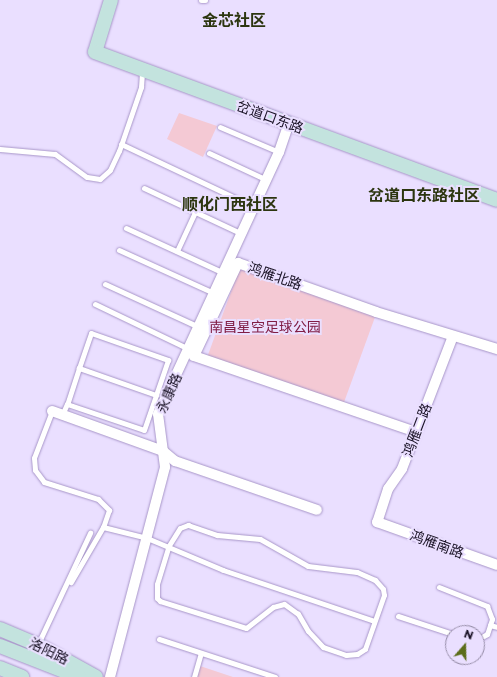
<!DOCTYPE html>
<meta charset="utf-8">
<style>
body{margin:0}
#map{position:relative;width:497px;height:677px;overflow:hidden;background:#eadfff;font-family:Montserrat,"Noto Sans SC",sans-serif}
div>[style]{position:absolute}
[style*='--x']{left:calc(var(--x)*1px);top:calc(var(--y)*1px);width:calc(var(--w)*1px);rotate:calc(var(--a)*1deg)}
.green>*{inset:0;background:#f4c9d4;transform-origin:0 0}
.roads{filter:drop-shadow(0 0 1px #a896c9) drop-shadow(0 0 1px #a896c9)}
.lane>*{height:5px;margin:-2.5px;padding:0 2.5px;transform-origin:2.5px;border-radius:2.5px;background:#fff}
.street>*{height:10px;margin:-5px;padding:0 5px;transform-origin:5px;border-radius:5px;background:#fff}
.secondary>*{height:14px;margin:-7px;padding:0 7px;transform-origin:7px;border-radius:7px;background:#c3e3de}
span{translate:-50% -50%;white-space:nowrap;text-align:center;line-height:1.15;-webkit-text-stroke:4px #eadfff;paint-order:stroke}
.street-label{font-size:14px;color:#191225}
.park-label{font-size:14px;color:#801d45}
.quarter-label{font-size:16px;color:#2c350f;font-weight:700}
.north{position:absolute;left:445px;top:625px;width:40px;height:40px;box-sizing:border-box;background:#eadfff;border:1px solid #968da8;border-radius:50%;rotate:20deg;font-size:11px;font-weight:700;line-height:16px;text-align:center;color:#191225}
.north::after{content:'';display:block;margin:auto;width:14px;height:18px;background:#5c6d1a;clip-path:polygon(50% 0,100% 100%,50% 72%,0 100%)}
</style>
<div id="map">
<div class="green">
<div style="clip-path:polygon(179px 113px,217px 126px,203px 157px,167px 139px)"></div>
<div style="left:240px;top:267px;width:144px;height:96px;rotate:20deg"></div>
<div style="clip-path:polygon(200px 666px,233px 677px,197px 677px)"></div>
</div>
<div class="roads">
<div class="lane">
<div style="--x:201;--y:0;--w:4;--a:0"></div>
<div style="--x:220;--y:127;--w:64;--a:23"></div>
<div style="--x:121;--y:144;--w:147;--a:25.3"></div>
<div style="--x:0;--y:149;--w:55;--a:5.2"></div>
<div style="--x:55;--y:154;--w:39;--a:36"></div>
<div style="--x:87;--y:177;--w:13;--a:9"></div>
<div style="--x:100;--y:179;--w:13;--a:-42"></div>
<div style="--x:110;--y:170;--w:21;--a:-65"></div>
<div style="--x:119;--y:151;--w:68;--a:-71"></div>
<div style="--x:141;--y:87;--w:15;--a:-86"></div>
<div style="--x:209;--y:153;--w:64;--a:25"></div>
<div style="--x:144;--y:188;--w:108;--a:25.1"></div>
<div style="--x:126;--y:228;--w:108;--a:24.7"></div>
<div style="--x:119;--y:250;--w:104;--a:24.4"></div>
<div style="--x:177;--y:251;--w:43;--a:-65.2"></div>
<div style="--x:105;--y:284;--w:103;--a:24.6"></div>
<div style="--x:95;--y:304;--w:104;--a:25.6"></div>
<div style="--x:79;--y:368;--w:37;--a:-71"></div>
<div style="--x:91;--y:333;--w:82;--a:19.3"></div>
<div style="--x:168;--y:360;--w:37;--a:109"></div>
<div style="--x:52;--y:411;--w:50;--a:111"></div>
<div style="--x:34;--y:458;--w:12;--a:85"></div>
<div style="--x:35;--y:470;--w:15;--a:53"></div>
<div style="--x:44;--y:482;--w:57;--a:17.5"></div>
<div style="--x:98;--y:499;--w:16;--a:45"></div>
<div style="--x:109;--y:510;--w:18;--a:109"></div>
<div style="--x:103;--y:527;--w:64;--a:120.2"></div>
<div style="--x:62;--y:415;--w:12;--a:-66"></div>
<div style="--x:67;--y:404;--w:81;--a:18.7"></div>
<div style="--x:144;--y:430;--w:37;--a:-71"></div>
<div style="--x:156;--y:395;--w:82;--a:-160.7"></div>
<div style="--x:79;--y:368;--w:38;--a:108"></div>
<div style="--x:188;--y:525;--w:31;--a:19"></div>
<div style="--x:217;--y:535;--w:43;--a:5.3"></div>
<div style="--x:260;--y:539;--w:55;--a:29.4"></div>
<div style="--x:308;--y:566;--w:49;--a:7"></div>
<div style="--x:357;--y:572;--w:20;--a:24"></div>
<div style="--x:375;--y:580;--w:12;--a:48"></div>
<div style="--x:383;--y:589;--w:6;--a:81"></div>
<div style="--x:384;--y:595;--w:57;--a:109.4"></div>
<div style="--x:365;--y:649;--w:9;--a:148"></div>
<div style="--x:357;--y:654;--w:11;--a:175"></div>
<div style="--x:346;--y:655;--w:24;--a:-161"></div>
<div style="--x:323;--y:647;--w:22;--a:-133"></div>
<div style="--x:308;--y:631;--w:20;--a:-120"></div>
<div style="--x:298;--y:614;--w:17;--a:-144"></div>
<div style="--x:284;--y:604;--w:11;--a:165"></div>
<div style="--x:273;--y:607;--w:34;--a:142"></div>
<div style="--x:246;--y:628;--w:90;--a:-162.6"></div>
<div style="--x:160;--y:601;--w:4;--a:-135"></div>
<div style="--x:157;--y:598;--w:14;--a:-90"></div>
<div style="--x:157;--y:584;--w:39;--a:-73"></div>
<div style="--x:168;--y:547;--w:22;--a:-58"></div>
<div style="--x:180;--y:528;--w:9;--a:-21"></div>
<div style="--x:103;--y:527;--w:45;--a:14"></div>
<div style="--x:147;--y:538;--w:82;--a:22.8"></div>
<div style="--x:223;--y:570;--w:157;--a:18.6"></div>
<div style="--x:439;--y:587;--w:52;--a:21.6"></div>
<div style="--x:487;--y:606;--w:14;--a:69"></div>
<div style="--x:492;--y:619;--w:16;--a:108"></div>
<div style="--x:487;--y:634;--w:12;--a:149"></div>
<div style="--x:398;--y:616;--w:58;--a:18.1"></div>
<div style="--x:490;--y:625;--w:7;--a:16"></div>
<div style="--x:159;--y:639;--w:122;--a:18.1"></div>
<div style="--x:38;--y:644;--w:123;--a:-64.9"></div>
<div style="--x:194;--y:677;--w:25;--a:-74"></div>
</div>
<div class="street">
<div style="--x:453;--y:336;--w:142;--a:111"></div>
<div style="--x:402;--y:469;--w:24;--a:125"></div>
<div style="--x:388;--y:489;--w:35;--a:108"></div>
<div style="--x:377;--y:522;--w:127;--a:19.7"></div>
<div style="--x:52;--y:411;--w:118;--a:19.8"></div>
<div style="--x:163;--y:451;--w:16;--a:40"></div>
<div style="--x:175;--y:461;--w:150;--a:19"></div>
<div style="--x:416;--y:432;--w:235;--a:-161.1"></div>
<div style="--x:194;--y:356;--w:103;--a:-64.7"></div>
<div style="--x:238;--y:263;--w:146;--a:19.5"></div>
<div style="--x:376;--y:312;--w:127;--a:17"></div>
<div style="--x:110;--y:677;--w:217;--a:-75.3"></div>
<div style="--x:165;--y:467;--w:53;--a:-97.5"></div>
<div style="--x:158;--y:414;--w:289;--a:-65.2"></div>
<div style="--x:279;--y:152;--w:31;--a:-71"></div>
</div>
<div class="secondary">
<div style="--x:111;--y:0;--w:54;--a:107.1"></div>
<div style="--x:95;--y:52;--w:428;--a:20.2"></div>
<div style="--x:0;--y:629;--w:41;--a:22.8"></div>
<div style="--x:38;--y:645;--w:66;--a:28.9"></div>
<div style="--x:0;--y:646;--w:85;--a:21.4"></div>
<div style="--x:0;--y:668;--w:24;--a:22"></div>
</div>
</div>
<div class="street-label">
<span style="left:270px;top:117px;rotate:20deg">岔道口东路</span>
<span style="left:275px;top:276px;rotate:19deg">鸿雁北路</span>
<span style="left:169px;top:393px;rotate:-66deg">永康路</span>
<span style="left:417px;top:430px;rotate:-69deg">鸿雁二路</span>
<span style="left:437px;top:544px;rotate:20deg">鸿雁南路</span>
<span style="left:49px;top:651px;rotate:26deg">洛阳路</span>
</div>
<div class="park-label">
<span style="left:265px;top:327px">南昌星空足球公园</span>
</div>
<div class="quarter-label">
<span style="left:234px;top:21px">金芯社区</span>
<span style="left:424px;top:196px">岔道口东路社区</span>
<span style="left:230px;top:205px">顺化门西社区</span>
</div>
<div class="north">N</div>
</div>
